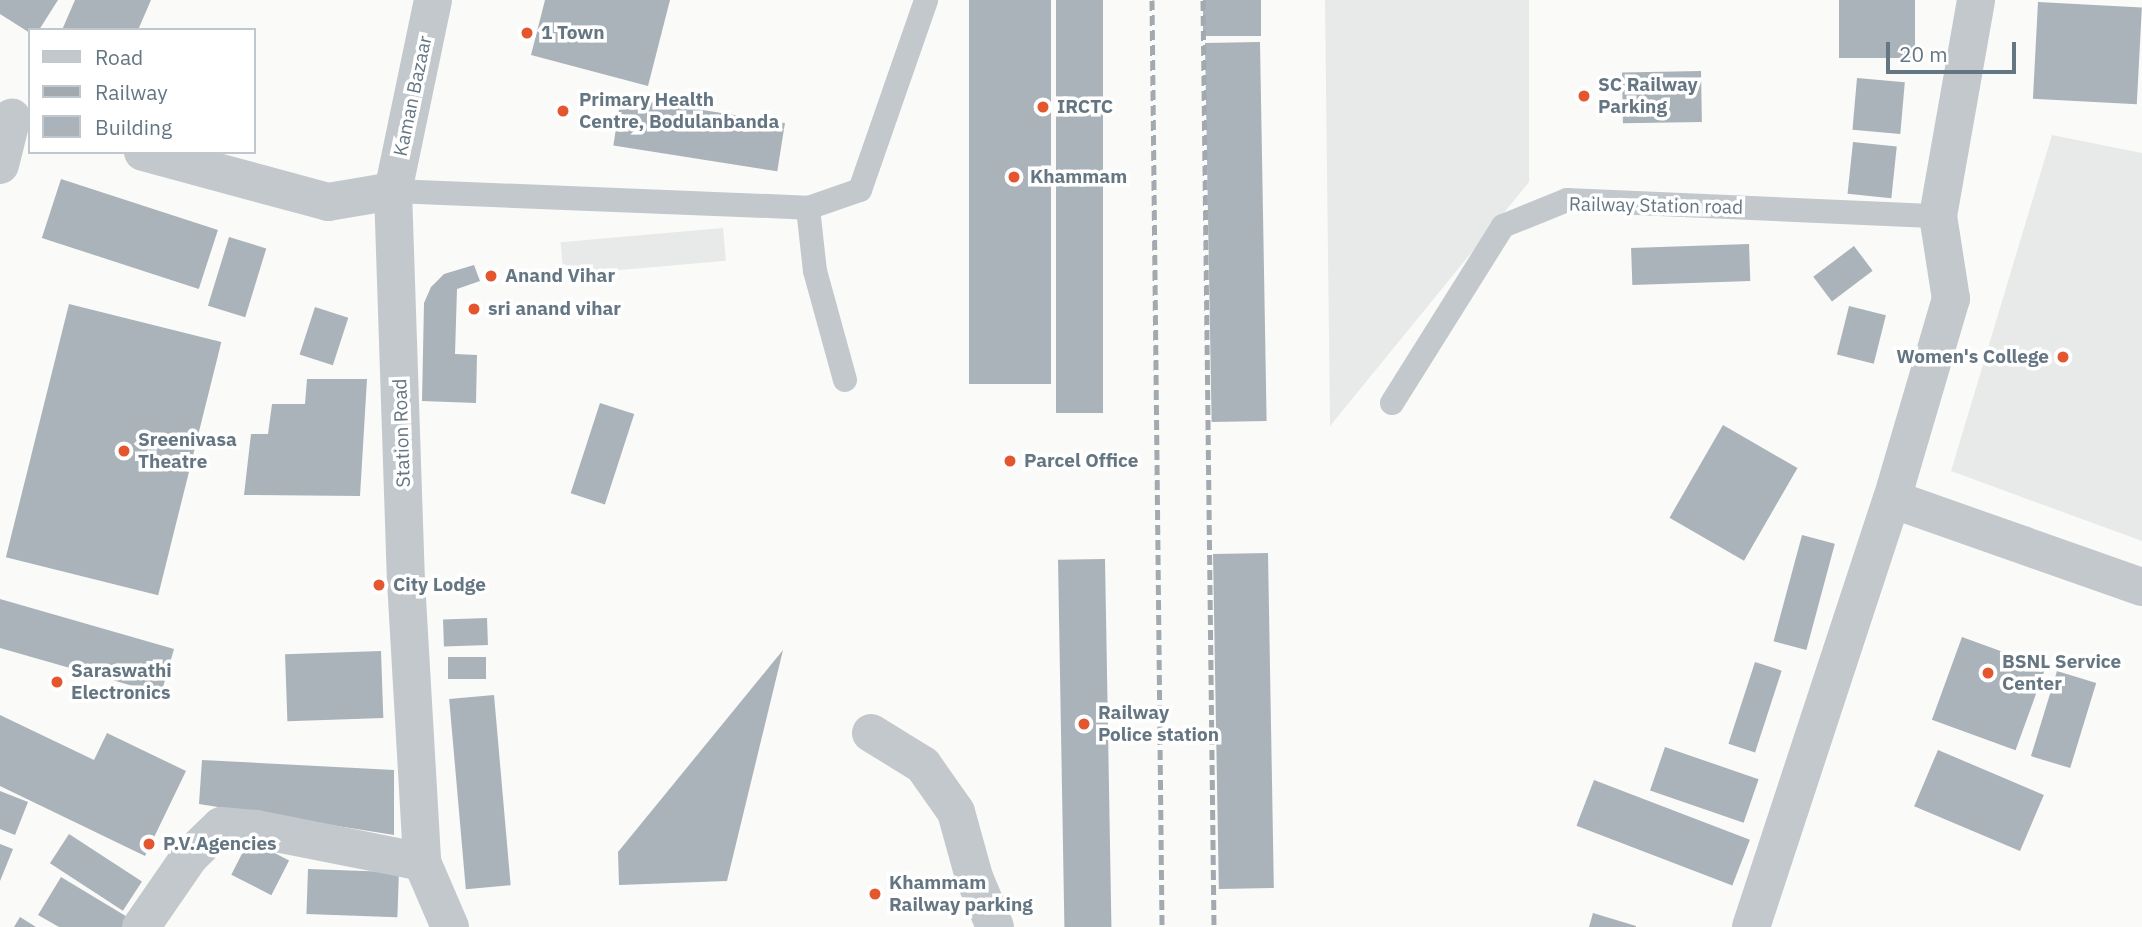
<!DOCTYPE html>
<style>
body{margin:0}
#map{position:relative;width:2142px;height:927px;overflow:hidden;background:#fafaf8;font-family:"IBM Plex Sans",sans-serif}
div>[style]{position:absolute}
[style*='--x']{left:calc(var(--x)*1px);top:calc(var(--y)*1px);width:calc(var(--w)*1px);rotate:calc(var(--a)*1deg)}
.built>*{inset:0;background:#e8e9e9;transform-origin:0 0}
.building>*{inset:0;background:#aab3b9;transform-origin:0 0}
.service>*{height:24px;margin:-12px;padding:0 12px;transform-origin:12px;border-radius:12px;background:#c3c8cc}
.minor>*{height:38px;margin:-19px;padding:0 19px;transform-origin:19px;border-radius:19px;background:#c3c8cc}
.rail>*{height:5px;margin-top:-2.5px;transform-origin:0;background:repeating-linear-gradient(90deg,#a2aab0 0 10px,transparent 0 15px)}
.dots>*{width:19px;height:19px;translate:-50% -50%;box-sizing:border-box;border:4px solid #fff;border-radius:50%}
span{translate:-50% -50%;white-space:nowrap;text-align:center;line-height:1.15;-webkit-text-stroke:7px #fff;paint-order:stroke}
.poi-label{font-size:19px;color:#657683;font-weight:700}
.left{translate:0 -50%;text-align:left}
.right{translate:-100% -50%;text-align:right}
.street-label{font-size:19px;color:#657683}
.legend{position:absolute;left:28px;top:28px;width:228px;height:126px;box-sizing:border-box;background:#fff;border:2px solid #c1c8cd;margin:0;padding:9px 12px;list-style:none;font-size:21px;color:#657683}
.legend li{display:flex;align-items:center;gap:14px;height:35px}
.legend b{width:35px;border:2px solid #c1c8cd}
.scale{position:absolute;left:1886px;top:42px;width:130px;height:32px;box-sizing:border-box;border:4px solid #657683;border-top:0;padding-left:9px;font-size:21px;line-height:24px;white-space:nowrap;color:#657683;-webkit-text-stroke:5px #fff;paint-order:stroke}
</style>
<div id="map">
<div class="built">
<div style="clip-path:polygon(1325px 0,1529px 0,1529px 182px,1330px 426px)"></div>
<div style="clip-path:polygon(2052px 135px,2142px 153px,2142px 541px,1951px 471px)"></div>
<div style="left:723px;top:228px;width:33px;height:163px;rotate:85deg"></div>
</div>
<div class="building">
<div style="clip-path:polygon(0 0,58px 0,39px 30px,30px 33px,0 14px)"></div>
<div style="clip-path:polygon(75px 0,151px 0,138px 30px,62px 30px)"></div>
<div style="clip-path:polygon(545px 0,670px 0,648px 86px,531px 55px)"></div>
<div style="left:969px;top:0;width:82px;height:384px"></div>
<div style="left:1056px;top:0;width:47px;height:413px"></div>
<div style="left:1203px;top:0;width:58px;height:36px"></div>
<div style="left:1839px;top:0;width:76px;height:58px"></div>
<div style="left:2038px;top:2px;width:104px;height:97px;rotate:3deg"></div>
<div style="left:1260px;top:42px;width:379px;height:55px;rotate:89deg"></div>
<div style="left:1701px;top:71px;width:51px;height:79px;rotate:89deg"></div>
<div style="left:1857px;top:78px;width:48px;height:52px;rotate:5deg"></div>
<div style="left:621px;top:97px;width:166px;height:49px;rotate:9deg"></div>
<div style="left:1853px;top:142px;width:44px;height:52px;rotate:6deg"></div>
<div style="left:61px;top:179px;width:165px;height:62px;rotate:18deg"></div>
<div style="left:229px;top:237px;width:39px;height:72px;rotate:17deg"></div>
<div style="left:1749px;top:244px;width:37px;height:118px;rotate:88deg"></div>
<div style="left:1854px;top:246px;width:31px;height:51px;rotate:53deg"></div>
<div style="clip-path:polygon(474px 265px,480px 281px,457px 289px,455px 354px,477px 355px,476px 403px,422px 401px,424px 303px,431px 287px,444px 274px)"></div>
<div style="left:69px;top:304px;width:157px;height:261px;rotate:14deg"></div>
<div style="left:1849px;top:306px;width:38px;height:50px;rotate:14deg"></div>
<div style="left:315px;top:307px;width:35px;height:50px;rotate:18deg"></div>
<div style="clip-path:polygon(307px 379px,367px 379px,360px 496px,244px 495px,251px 434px,268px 434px,272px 404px,305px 404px)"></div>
<div style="left:600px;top:403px;width:36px;height:95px;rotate:18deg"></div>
<div style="left:1723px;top:425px;width:86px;height:107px;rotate:30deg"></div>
<div style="left:1802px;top:535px;width:34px;height:110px;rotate:15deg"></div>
<div style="left:1268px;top:553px;width:335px;height:55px;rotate:89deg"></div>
<div style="left:1105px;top:559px;width:368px;height:47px;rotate:89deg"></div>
<div style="left:0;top:599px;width:181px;height:47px;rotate:16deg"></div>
<div style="left:487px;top:618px;width:27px;height:44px;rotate:88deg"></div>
<div style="left:1962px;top:637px;width:89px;height:88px;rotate:20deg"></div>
<div style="clip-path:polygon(783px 650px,727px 881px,619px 885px,618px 852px)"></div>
<div style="left:381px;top:651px;width:67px;height:96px;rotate:88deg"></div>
<div style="left:486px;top:657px;width:22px;height:38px;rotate:90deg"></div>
<div style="left:1755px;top:662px;width:28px;height:86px;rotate:18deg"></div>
<div style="left:2057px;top:671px;width:41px;height:89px;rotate:17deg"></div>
<div style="left:494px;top:695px;width:191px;height:45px;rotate:85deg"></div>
<div style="clip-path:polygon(0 715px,94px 760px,107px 733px,186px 771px,145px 856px,0 786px)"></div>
<div style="left:1665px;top:747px;width:99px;height:46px;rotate:19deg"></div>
<div style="left:1938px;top:750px;width:115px;height:61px;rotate:23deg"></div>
<div style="clip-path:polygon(202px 760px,394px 770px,394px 835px,199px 804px)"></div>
<div style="left:1594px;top:780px;width:167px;height:49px;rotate:21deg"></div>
<div style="clip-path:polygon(0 791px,28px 802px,15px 835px,0 829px)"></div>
<div style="left:69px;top:834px;width:87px;height:35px;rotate:33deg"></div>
<div style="left:249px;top:840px;width:45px;height:39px;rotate:27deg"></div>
<div style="clip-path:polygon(0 844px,13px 849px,0 881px)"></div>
<div style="left:308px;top:869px;width:91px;height:45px;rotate:2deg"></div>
<div style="clip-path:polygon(61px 877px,129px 918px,123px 927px,59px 927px,38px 915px)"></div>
<div style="clip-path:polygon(1593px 913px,1636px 926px,1636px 927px,1589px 927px)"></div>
<div style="clip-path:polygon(20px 917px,36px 927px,14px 927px)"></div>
</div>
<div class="service">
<div style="--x:393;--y:191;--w:415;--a:2.3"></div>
<div style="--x:808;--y:208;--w:55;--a:-19.1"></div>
<div style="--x:860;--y:190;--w:201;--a:-70.8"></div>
<div style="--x:808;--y:208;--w:63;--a:83.7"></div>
<div style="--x:815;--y:271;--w:113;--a:74.6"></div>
<div style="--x:1392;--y:403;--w:209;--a:-57.9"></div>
<div style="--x:1503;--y:226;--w:69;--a:-22.1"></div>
<div style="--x:1567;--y:200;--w:371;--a:2.5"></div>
</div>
<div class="minor">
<div style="--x:433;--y:0;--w:195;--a:101.8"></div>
<div style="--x:393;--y:191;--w:390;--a:88.1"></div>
<div style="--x:406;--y:581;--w:281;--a:86.7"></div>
<div style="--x:422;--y:862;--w:71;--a:66.7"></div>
<div style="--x:143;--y:152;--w:192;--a:15.1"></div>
<div style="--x:328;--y:202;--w:66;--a:-9.6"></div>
<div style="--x:0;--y:165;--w:49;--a:-76"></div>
<div style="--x:1892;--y:499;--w:265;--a:19.4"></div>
<div style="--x:871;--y:733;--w:61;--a:31.6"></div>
<div style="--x:923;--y:765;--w:57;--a:54.9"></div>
<div style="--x:956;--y:812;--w:67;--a:74.5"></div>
<div style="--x:974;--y:877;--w:54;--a:67.2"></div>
<div style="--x:141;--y:927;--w:86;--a:-55.4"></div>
<div style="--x:190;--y:856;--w:43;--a:-44.1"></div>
<div style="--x:221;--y:826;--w:35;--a:5"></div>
<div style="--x:256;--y:829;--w:169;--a:11.2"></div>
<div style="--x:1751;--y:927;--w:451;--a:-71.8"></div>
<div style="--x:1892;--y:499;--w:209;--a:-73.6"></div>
<div style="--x:1951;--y:299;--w:84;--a:-98.9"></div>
<div style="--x:1938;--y:216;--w:219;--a:-80"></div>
</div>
<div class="rail">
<div style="--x:1152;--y:0;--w:927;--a:89.38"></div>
<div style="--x:1203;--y:0;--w:927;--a:89.32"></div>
</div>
<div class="dots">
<div style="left:527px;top:33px;background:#e4572e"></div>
<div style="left:1584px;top:96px;background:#e4572e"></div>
<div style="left:1043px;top:107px;background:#e4572e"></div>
<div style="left:563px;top:111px;background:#e4572e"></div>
<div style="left:1014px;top:177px;background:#e4572e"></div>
<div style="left:491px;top:276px;background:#e4572e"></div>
<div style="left:474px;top:309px;background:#e4572e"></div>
<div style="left:2063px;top:357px;background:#e4572e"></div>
<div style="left:124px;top:451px;background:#e4572e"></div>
<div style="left:1010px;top:461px;background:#e4572e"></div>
<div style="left:379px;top:585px;background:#e4572e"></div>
<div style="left:1988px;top:673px;background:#e4572e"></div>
<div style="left:57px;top:682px;background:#e4572e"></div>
<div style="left:1084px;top:724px;background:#e4572e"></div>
<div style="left:149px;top:844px;background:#e4572e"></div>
<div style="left:875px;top:894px;background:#e4572e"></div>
</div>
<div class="poi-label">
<span class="left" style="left:541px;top:33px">1 Town</span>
<span class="left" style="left:1598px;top:96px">SC Railway<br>Parking</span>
<span class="left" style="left:579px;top:111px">Primary Health<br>Centre, Bodulanbanda</span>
<span class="left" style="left:1057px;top:107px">IRCTC</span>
<span class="left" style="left:1030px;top:177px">Khammam</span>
<span class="left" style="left:505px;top:276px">Anand Vihar</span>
<span class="left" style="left:488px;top:309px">sri anand vihar</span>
<span class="right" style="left:2049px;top:357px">Women's College</span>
<span class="left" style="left:138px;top:451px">Sreenivasa<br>Theatre</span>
<span class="left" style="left:1024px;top:461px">Parcel Office</span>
<span class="left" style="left:393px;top:585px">City Lodge</span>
<span class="left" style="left:2002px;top:673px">BSNL Service<br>Center</span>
<span class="left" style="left:71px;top:682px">Saraswathi<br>Electronics</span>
<span class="left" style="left:1098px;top:724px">Railway<br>Police station</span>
<span class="left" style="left:163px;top:844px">P.V.Agencies</span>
<span class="left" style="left:889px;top:894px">Khammam<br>Railway parking</span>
</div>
<div class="street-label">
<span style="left:413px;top:96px;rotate:-78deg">Kaman Bazaar</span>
<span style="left:1656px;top:206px;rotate:1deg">Railway Station road</span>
<span style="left:402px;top:433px;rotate:-92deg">Station Road</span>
</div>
<ul class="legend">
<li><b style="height:9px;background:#c3c8cc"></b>Road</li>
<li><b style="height:9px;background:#a2aab0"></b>Railway</li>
<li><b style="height:19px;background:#aab3b9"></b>Building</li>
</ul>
<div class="scale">20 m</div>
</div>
